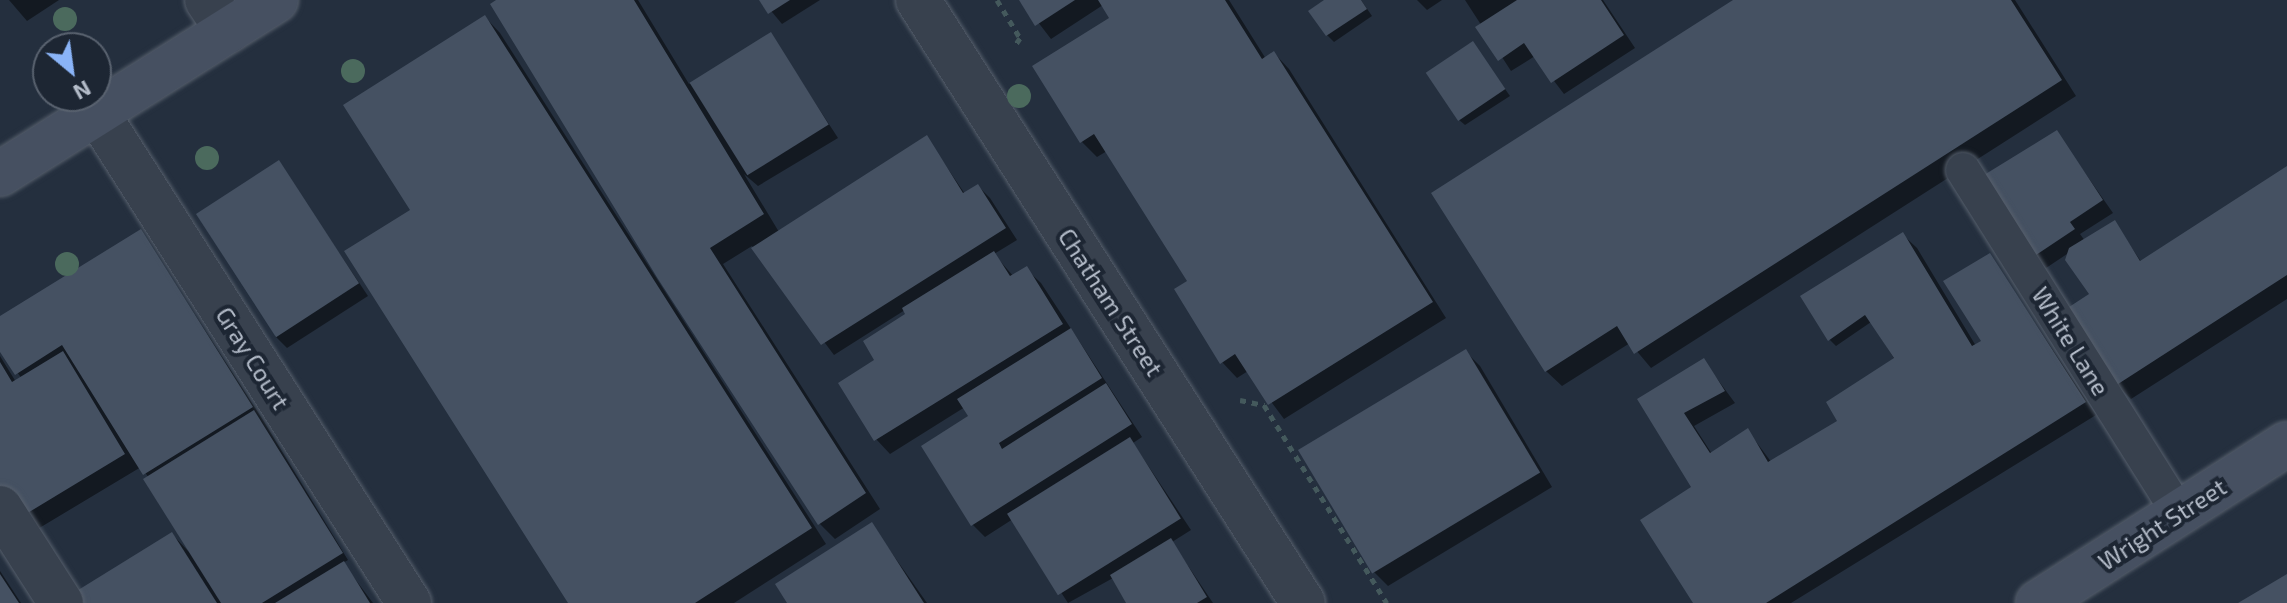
<!DOCTYPE html>
<style>
body{margin:0}
#map{position:relative;width:2287px;height:603px;overflow:hidden;background:#242f3e;font-family:"Exo 2",sans-serif}
div>[style]{position:absolute}
[style*='--x']{left:calc(var(--x)*1px);top:calc(var(--y)*1px);width:calc(var(--w)*1px);rotate:calc(var(--a)*1deg)}
.shadow>*{inset:0;background:#0007}
.building>*{inset:0;background:#455162;transform-origin:0 0}
.path>*{height:5px;margin-top:-2.5px;transform-origin:0;background:repeating-linear-gradient(90deg,#44595c 0 6px,transparent 0 12px)}
.roads{filter:drop-shadow(0 0 2px #565f6c) drop-shadow(0 0 2px #565f6c)}
.lane>*{height:34px;margin:-17px;padding:0 17px;transform-origin:17px;border-radius:17px;background:#38414e}
.street>*{height:44px;margin:-22px;padding:0 22px;transform-origin:22px;border-radius:22px;background:#38414e}
.secondary>*{height:44px;margin:-22px;padding:0 22px;transform-origin:22px;border-radius:22px;background:#465061}
.trees>*{width:24px;height:24px;margin:-12px;border-radius:50%;background:#4b6a5d}
span{translate:-50% -50%;white-space:nowrap;text-align:center;line-height:1.15;-webkit-text-stroke:8px #1d2633;paint-order:stroke}
.street-label{font-size:24px;color:#b4bcc9}
.north{position:absolute;left:32px;top:32px;width:80px;height:80px;box-sizing:border-box;background:#1d2633;border:2px solid #59626f;border-radius:50%;rotate:151deg;font-size:22px;font-weight:700;line-height:32px;text-align:center;color:#b4bcc9}
.north::after{content:'';display:block;margin:auto;width:28px;height:36px;background:#8ab4f8;clip-path:polygon(50% 0,100% 100%,50% 72%,0 100%)}
</style>
<div id="map">
<div class="shadow">
<div style="clip-path:polygon(9px 0,59px 0,27px 21px)"></div>
<div style="clip-path:polygon(500px 0,638px 0,689px 84px,771px 35px,838px 138px,758px 186px,744px 174px,779px 232px,927px 138px,965px 194px,978px 186px,990px 198px,1017px 240px,994px 254px,1014px 277px,1026px 269px,1041px 283px,1142px 437px,1133px 443px,1191px 530px,1172px 542px,1213px 603px,1129px 603px,1113px 578px,1068px 603px,1013px 519px,985px 537px,973px 525px,923px 446px,971px 416px,965px 407px,890px 454px,876px 439px,877px 361px,908px 315px,905px 310px,834px 355px,752px 246px,723px 264px,880px 509px,835px 539px,820px 524px)"></div>
<div style="clip-path:polygon(762px 0,820px 0,782px 24px)"></div>
<div style="clip-path:polygon(1021px 0,1229px 0,1266px 59px,1274px 53px,1289px 69px,1446px 318px,1284px 419px,1248px 371px,1237px 378px,1222px 362px,1190px 282px,1107px 151px,1097px 157px,1082px 142px,1111px 19px,1103px 5px,1051px 39px)"></div>
<div style="clip-path:polygon(1328px 0,1361px 0,1372px 16px,1334px 42px,1327px 35px)"></div>
<div style="clip-path:polygon(1417px 0,1442px 0,1427px 10px)"></div>
<div style="clip-path:polygon(1465px 0,1603px 0,1635px 48px,1564px 94px,1535px 56px,1511px 71px)"></div>
<div style="clip-path:polygon(1737px 0,2015px 0,2076px 96px,1651px 368px,1630px 343px,1562px 386px,1546px 371px)"></div>
<div style="clip-path:polygon(485px 17px,500px 33px,826px 544px,734px 603px,571px 603px,413px 211px)"></div>
<div style="clip-path:polygon(1473px 44px,1510px 96px,1465px 125px,1458px 119px)"></div>
<div style="clip-path:polygon(2057px 133px,2113px 213px,2080px 234px,2085px 241px,2115px 223px,2142px 263px,2287px 169px,2287px 299px,2131px 399px,2117px 385px,2092px 295px,2070px 252px,2046px 268px,2035px 256px)"></div>
<div style="clip-path:polygon(278px 162px,368px 296px,287px 348px,275px 336px)"></div>
<div style="clip-path:polygon(141px 231px,263px 420px,348px 560px,343px 563px,373px 603px,84px 603px,172px 534px,189px 552px,149px 478px,141px 467px,36px 530px,0 480px,0 356px,16px 382px,22px 379px,0 348px,0 318px)"></div>
<div style="clip-path:polygon(1902px 234px,1917px 248px,1976px 346px,1983px 342px,1990px 255px,2096px 415px,1791px 603px,1695px 603px,1694px 488px,1640px 400px,1704px 361px,1735px 403px,1694px 426px,1712px 454px,1748px 431px,1772px 463px,1840px 421px,1895px 360px,1871px 322px,1836px 346px,1829px 339px)"></div>
<div style="clip-path:polygon(1466px 352px,1480px 366px,1552px 487px,1388px 586px,1374px 572px)"></div>
<div style="clip-path:polygon(872px 525px,927px 603px,790px 603px)"></div>
<div style="clip-path:polygon(0 571px,21px 603px,0 603px)"></div>
</div>
<div class="building">
<div style="clip-path:polygon(496px 0,634px 0,764px 214px,710px 248px,866px 493px,818px 525px,658px 279px,490px 4px)"></div>
<div style="clip-path:polygon(759px 0,790px 0,768px 14px)"></div>
<div style="clip-path:polygon(1019px 0,1075px 0,1035px 26px)"></div>
<div style="clip-path:polygon(1098px 0,1225px 0,1262px 59px,1274px 51px,1433px 302px,1268px 405px,1235px 354px,1220px 364px,1174px 289px,1187px 281px,1094px 134px,1080px 143px,1032px 66px,1109px 18px)"></div>
<div style="clip-path:polygon(1324px 0,1361px 0,1367px 9px,1326px 36px,1308px 11px)"></div>
<div style="clip-path:polygon(1517px 0,1601px 0,1624px 35px,1551px 83px,1524px 43px,1498px 61px,1475px 27px)"></div>
<div style="clip-path:polygon(1733px 0,2011px 0,2062px 80px,1634px 354px,1617px 326px,1545px 372px,1431px 193px)"></div>
<div style="clip-path:polygon(485px 15px,812px 528px,695px 603px,568px 603px,344px 251px,410px 210px,343px 105px)"></div>
<div style="left:771px;top:32px;width:109px;height:96px;rotate:58deg"></div>
<div style="left:1473px;top:41px;width:58px;height:57px;rotate:56deg"></div>
<div style="clip-path:polygon(2057px 130px,2103px 200px,2070px 222px,2075px 229px,2033px 257px,1984px 175px)"></div>
<div style="clip-path:polygon(927px 135px,963px 193px,978px 184px,1006px 228px,821px 345px,751px 248px)"></div>
<div style="left:279px;top:160px;width:147px;height:99px;rotate:57deg"></div>
<div style="clip-path:polygon(2287px 166px,2287px 275px,2115px 386px,2066px 309px,2089px 294px,2065px 260px,2069px 248px,2115px 220px,2140px 261px)"></div>
<div style="clip-path:polygon(141px 229px,253px 407px,143px 475px,62px 345px,15px 375px,0 352px,0 316px)"></div>
<div style="clip-path:polygon(1903px 232px,1972px 346px,1981px 341px,1943px 281px,1990px 253px,2086px 402px,1766px 603px,1693px 603px,1640px 520px,1691px 487px,1637px 399px,1704px 358px,1725px 391px,1684px 413px,1710px 453px,1748px 428px,1768px 462px,1837px 421px,1826px 402px,1894px 358px,1865px 315px,1828px 341px,1800px 296px)"></div>
<div style="clip-path:polygon(994px 251px,1010px 276px,1027px 266px,1063px 324px,874px 441px,838px 383px,874px 360px,863px 341px,905px 314px,902px 308px)"></div>
<div style="clip-path:polygon(1071px 328px,1102px 378px,999px 443px,1002px 449px,1106px 383px,1132px 424px,971px 526px,921px 446px,968px 416px,957px 399px)"></div>
<div style="left:1466px;top:349px;width:144px;height:196px;rotate:59deg"></div>
<div style="clip-path:polygon(63px 351px,125px 454px,21px 517px,0 488px,0 362px,12px 382px)"></div>
<div style="clip-path:polygon(254px 410px,343px 553px,262px 603px,221px 603px,143px 479px)"></div>
<div style="left:1130px;top:437px;width:96px;height:145px;rotate:58deg"></div>
<div style="clip-path:polygon(872px 522px,924px 603px,787px 603px,775px 584px)"></div>
<div style="clip-path:polygon(172px 532px,217px 603px,82px 603px,75px 592px)"></div>
<div style="clip-path:polygon(1171px 538px,1207px 597px,1197px 603px,1126px 603px,1110px 575px)"></div>
<div style="clip-path:polygon(344px 561px,370px 603px,275px 603px)"></div>
<div style="clip-path:polygon(0 574px,19px 603px,0 603px)"></div>
<div style="clip-path:polygon(2287px 574px,2287px 603px,2238px 603px)"></div>
</div>
<div class="path">
<div style="--x:997;--y:0;--w:44;--a:58.8"></div>
<div style="--x:1020;--y:38;--w:11;--a:124"></div>
<div style="--x:1240;--y:400;--w:25;--a:12"></div>
<div style="--x:1264;--y:405;--w:233;--a:58.2"></div>
</div>
<div class="roads">
<div class="lane">
<div style="--x:1963;--y:170;--w:405;--a:57.8"></div>
</div>
<div class="street">
<div style="--x:207;--y:0;--w:37;--a:56"></div>
<div style="--x:918;--y:0;--w:715;--a:57.44"></div>
<div style="--x:97;--y:113;--w:581;--a:57.51"></div>
<div style="--x:0;--y:508;--w:113;--a:57.3"></div>
</div>
<div class="secondary">
<div style="--x:0;--y:174;--w:326;--a:-32.2"></div>
<div style="--x:2038;--y:603;--w:295;--a:-32.6"></div>
</div>
</div>
<div class="trees">
<div style="left:65px;top:19px"></div>
<div style="left:353px;top:71px"></div>
<div style="left:1019px;top:96px"></div>
<div style="left:207px;top:158px"></div>
<div style="left:67px;top:264px"></div>
</div>
<div class="street-label">
<span style="left:1111px;top:302px;rotate:57deg">Chatham Street</span>
<span style="left:2071px;top:341px;rotate:58deg">White Lane</span>
<span style="left:253px;top:358px;rotate:58deg">Gray Court</span>
<span style="left:2162px;top:524px;rotate:-33deg">Wright Street</span>
</div>
<div class="north">N</div>
</div>
